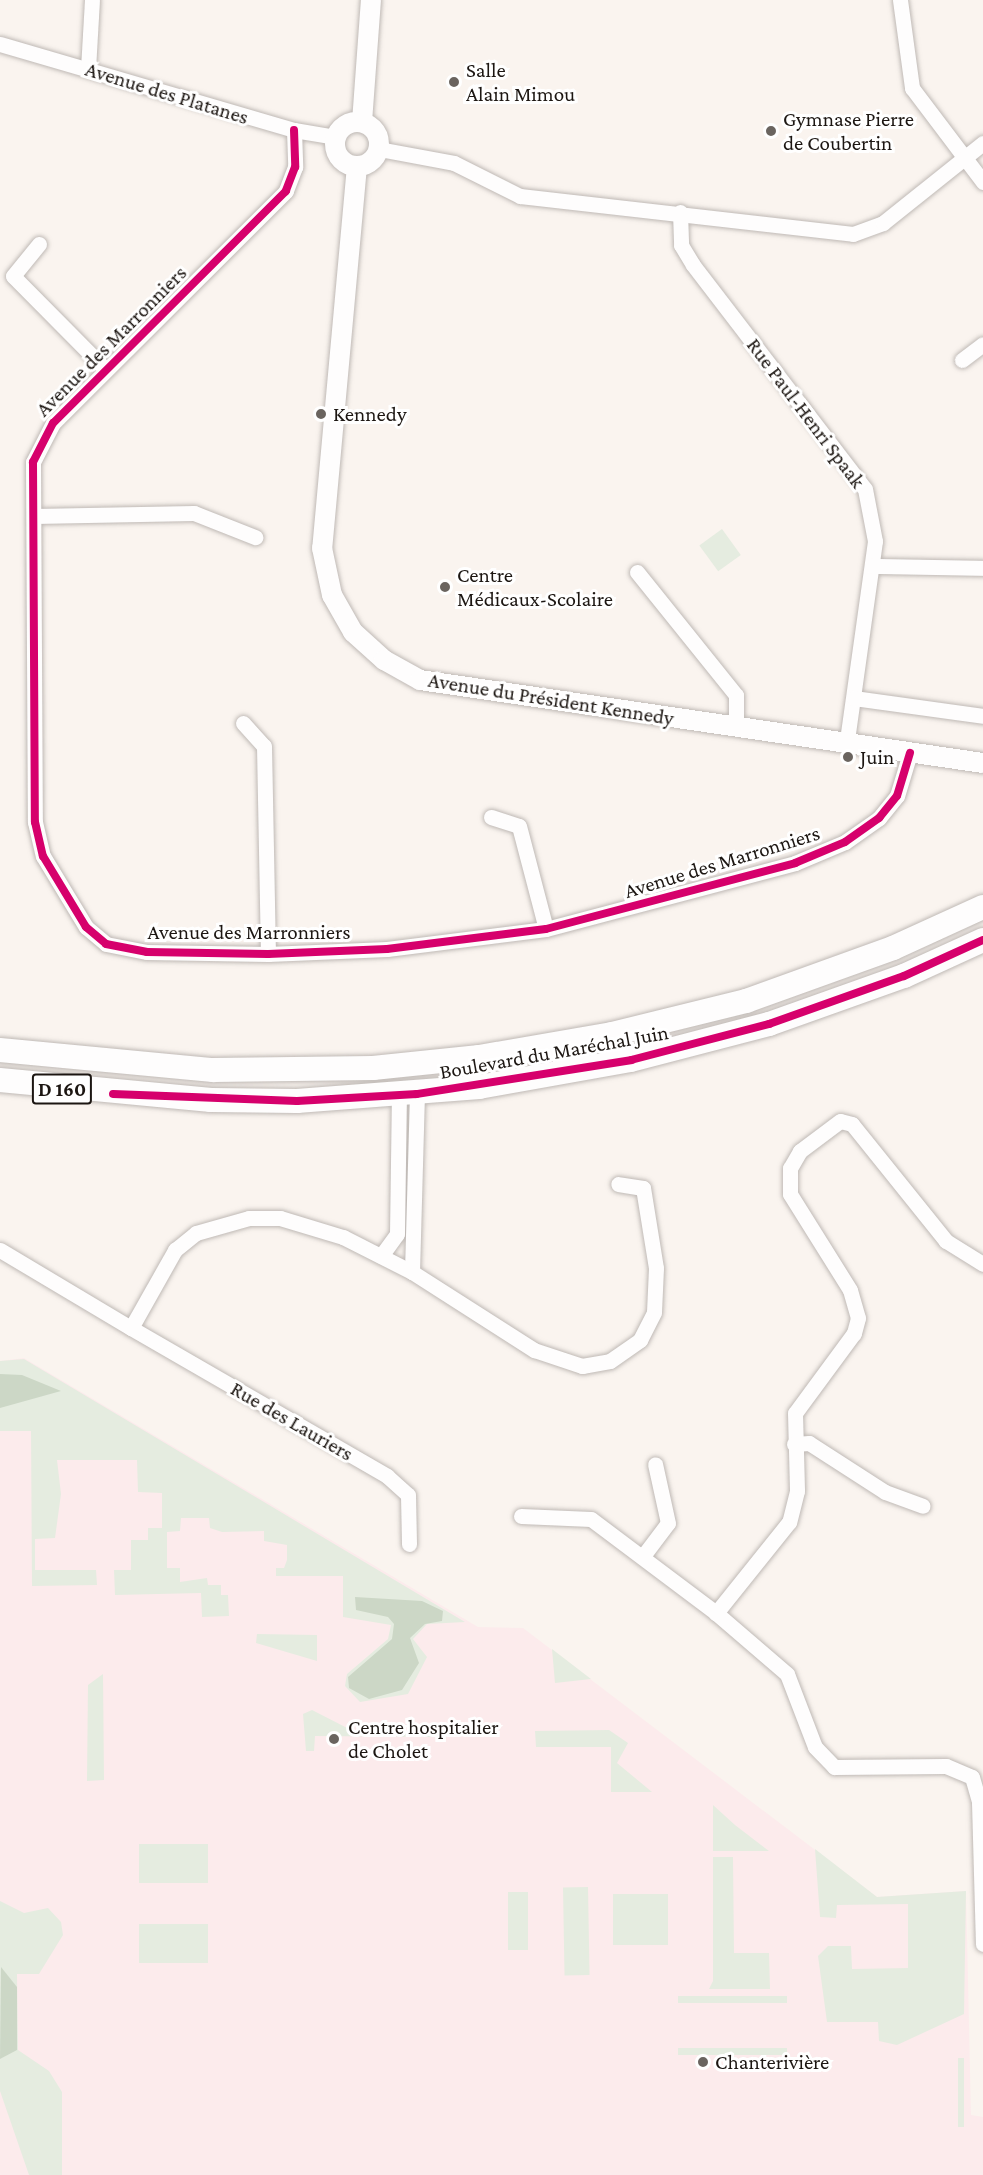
<!DOCTYPE html>
<meta charset="utf-8">
<style>
body{margin:0}
#map{position:relative;width:983px;height:2175px;overflow:hidden;background:#faf4ef;font-family:"Crimson Pro",serif}
div>[style]{position:absolute}
[style*='--x']{left:calc(var(--x)*1px);top:calc(var(--y)*1px);width:calc(var(--w)*1px);rotate:calc(var(--a)*1deg)}
.medical>*{inset:0;background:#fcebec}
.green>*{inset:0;background:#e5ece0;transform-origin:0 0}
.forest>*{inset:0;background:#ccd7c6}
.roads{filter:drop-shadow(0 0 2px #bfb9b5) drop-shadow(0 0 2px #bfb9b5)}
.minor>*{height:15px;margin:-7.5px;padding:0 7.5px;transform-origin:7.5px;border-radius:7.5px;background:#fefdfd}
.tertiary>*{height:20px;margin:-10px;padding:0 10px;transform-origin:10px;border-radius:10px;background:#fefdfd}
.tertiary>.ring{margin:-10px;padding:0;box-sizing:content-box;background:none;border:20px solid #fefdfd;border-radius:50%}
.primary>*{height:24px;margin:-12px;padding:0 12px;transform-origin:12px;border-radius:12px;background:#fefdfd}
.cycleway>*{height:8px;margin:-4px;padding:0 4px;transform-origin:4px;border-radius:4px;background:#d6006c}
.dots>*{width:16px;height:16px;translate:-50% -50%;box-sizing:border-box;border:3px solid #fff;border-radius:50%}
span{translate:-50% -50%;white-space:nowrap;text-align:center;line-height:1.15;-webkit-text-stroke:6px #fff;paint-order:stroke}
.shield-label span{padding:2px 4px;background:#fff;border:2px solid;border-radius:4px;-webkit-text-stroke-width:0}
.shield-label{font-size:20px;color:#1c1612;font-weight:700}
.poi-label{font-size:21px;color:#1c1612}
.left{translate:0 -50%;text-align:left}
.street-label{font-size:21px;color:#1c1612}
</style>
<div id="map">
<div class="medical">
<div style="clip-path:polygon(24px 1358px,478px 1627px,523px 1628px,877px 1897px,966px 1891px,971px 2115px,983px 2117px,983px 2175px,0 2175px,0 1361px)"></div>
</div>
<div class="green">
<div style="left:722px;top:529px;width:32px;height:28px;rotate:54deg"></div>
<div style="clip-path:polygon(24px 1359px,212px 1471px,465px 1622px,427px 1624px,413px 1639px,427px 1657px,408px 1694px,360px 1702px,345px 1686px,347px 1674px,388px 1639px,391px 1625px,343px 1617px,343px 1576px,276px 1576px,276px 1568px,284px 1568px,287px 1560px,287px 1545px,264px 1541px,264px 1531px,222px 1532px,210px 1528px,209px 1518px,181px 1518px,180px 1531px,167px 1532px,167px 1568px,180px 1568px,180px 1582px,207px 1578px,208px 1585px,221px 1585px,221px 1595px,228px 1595px,229px 1616px,202px 1617px,201px 1593px,115px 1595px,114px 1570px,131px 1570px,131px 1540px,148px 1540px,148px 1528px,162px 1528px,162px 1493px,138px 1492px,137px 1460px,57px 1460px,61px 1494px,55px 1538px,35px 1539px,35px 1570px,96px 1570px,97px 1585px,32px 1586px,31px 1431px,0 1431px,0 1361px)"></div>
<div style="clip-path:polygon(257px 1634px,317px 1635px,317px 1661px,256px 1643px)"></div>
<div style="clip-path:polygon(552px 1649px,591px 1679px,555px 1683px)"></div>
<div style="clip-path:polygon(103px 1674px,104px 1780px,87px 1781px,88px 1685px)"></div>
<div style="clip-path:polygon(312px 1710px,353px 1731px,432px 1731px,432px 1737px,315px 1736px,314px 1751px,306px 1751px,303px 1714px)"></div>
<div style="clip-path:polygon(609px 1730px,628px 1743px,617px 1763px,652px 1792px,611px 1792px,611px 1747px,536px 1747px,535px 1731px)"></div>
<div style="clip-path:polygon(713px 1805px,735px 1825px,769px 1851px,713px 1851px)"></div>
<div style="left:208px;top:1844px;width:39px;height:69px;rotate:90deg"></div>
<div style="clip-path:polygon(815px 1849px,877px 1897px,966px 1891px,964px 2014px,897px 2045px,879px 2041px,878px 2022px,827px 2022px,818px 1956px,828px 1946px,851px 1946px,852px 1969px,908px 1968px,908px 1904px,837px 1905px,836px 1918px,820px 1917px)"></div>
<div style="clip-path:polygon(713px 1857px,733px 1857px,734px 1953px,769px 1953px,770px 1989px,709px 1989px,713px 1981px)"></div>
<div style="left:588px;top:1887px;width:88px;height:25px;rotate:89deg"></div>
<div style="left:508px;top:1892px;width:20px;height:58px"></div>
<div style="left:668px;top:1894px;width:51px;height:55px;rotate:90deg"></div>
<div style="clip-path:polygon(0 1901px,24px 1913px,48px 1908px,61px 1922px,63px 1935px,39px 1974px,17px 1974px,18px 2050px,49px 2071px,62px 2092px,62px 2175px,29px 2175px,0 2091px)"></div>
<div style="left:139px;top:1924px;width:69px;height:39px"></div>
<div style="left:678px;top:1996px;width:109px;height:7px"></div>
<div style="left:678px;top:2048px;width:109px;height:7px"></div>
<div style="left:958px;top:2058px;width:6px;height:69px"></div>
</div>
<div class="forest">
<div style="clip-path:polygon(0 1374px,22px 1375px,61px 1391px,0 1408px)"></div>
<div style="clip-path:polygon(355px 1597px,422px 1601px,443px 1611px,442px 1621px,425px 1624px,410px 1638px,419px 1663px,402px 1690px,369px 1699px,349px 1688px,348px 1677px,392px 1639px,394px 1624px,388px 1617px,356px 1610px)"></div>
<div style="clip-path:polygon(1px 1967px,17px 1987px,17px 2050px,0 2059px)"></div>
</div>
<div class="roads">
<div class="minor">
<div style="--x:900;--y:0;--w:89;--a:82.2"></div>
<div style="--x:912;--y:88;--w:118;--a:52.9"></div>
<div style="--x:0;--y:44;--w:306;--a:16.3"></div>
<div style="--x:294;--y:130;--w:43;--a:9.5"></div>
<div style="--x:88;--y:69;--w:69;--a:-86.7"></div>
<div style="--x:294;--y:130;--w:37;--a:88"></div>
<div style="--x:295;--y:167;--w:26;--a:111"></div>
<div style="--x:286;--y:191;--w:329;--a:135.1"></div>
<div style="--x:53;--y:423;--w:44;--a:117.1"></div>
<div style="--x:33;--y:462;--w:360;--a:89.7"></div>
<div style="--x:35;--y:822;--w:35;--a:77"></div>
<div style="--x:43;--y:856;--w:83;--a:58.8"></div>
<div style="--x:86;--y:927;--w:26;--a:40"></div>
<div style="--x:106;--y:944;--w:42;--a:11"></div>
<div style="--x:147;--y:952;--w:121;--a:0.9"></div>
<div style="--x:268;--y:954;--w:119;--a:-2.4"></div>
<div style="--x:387;--y:949;--w:160;--a:-7.2"></div>
<div style="--x:546;--y:929;--w:258;--a:-14.8"></div>
<div style="--x:795;--y:863;--w:54;--a:-22.8"></div>
<div style="--x:845;--y:842;--w:42;--a:-35.2"></div>
<div style="--x:879;--y:818;--w:28;--a:-51"></div>
<div style="--x:897;--y:796;--w:45;--a:-73.2"></div>
<div style="--x:379;--y:149;--w:76;--a:10.6"></div>
<div style="--x:454;--y:163;--w:74;--a:26.6"></div>
<div style="--x:520;--y:196;--w:335;--a:6.5"></div>
<div style="--x:853;--y:234;--w:32;--a:-20"></div>
<div style="--x:883;--y:223;--w:128;--a:-38.7"></div>
<div style="--x:680;--y:212;--w:33;--a:88"></div>
<div style="--x:681;--y:245;--w:23;--a:59"></div>
<div style="--x:693;--y:265;--w:282;--a:52.5"></div>
<div style="--x:865;--y:489;--w:53;--a:79.1"></div>
<div style="--x:875;--y:541;--w:202;--a:98"></div>
<div style="--x:39;--y:244;--w:41;--a:129.1"></div>
<div style="--x:13;--y:276;--w:132;--a:45.3"></div>
<div style="--x:962;--y:360;--w:26;--a:-37"></div>
<div style="--x:34;--y:516;--w:160;--a:-1.1"></div>
<div style="--x:194;--y:513;--w:66;--a:21.5"></div>
<div style="--x:872;--y:566;--w:111;--a:1"></div>
<div style="--x:637;--y:572;--w:158;--a:51.2"></div>
<div style="--x:736;--y:695;--w:31;--a:90"></div>
<div style="--x:854;--y:698;--w:130;--a:7.9"></div>
<div style="--x:243;--y:723;--w:31;--a:48"></div>
<div style="--x:264;--y:746;--w:208;--a:88.9"></div>
<div style="--x:491;--y:817;--w:29;--a:18"></div>
<div style="--x:519;--y:826;--w:106;--a:75.3"></div>
<div style="--x:0;--y:1250;--w:152;--a:30.8"></div>
<div style="--x:131;--y:1328;--w:90;--a:-60.6"></div>
<div style="--x:175;--y:1250;--w:27;--a:-39"></div>
<div style="--x:196;--y:1233;--w:55;--a:-15.8"></div>
<div style="--x:249;--y:1218;--w:31;--a:0"></div>
<div style="--x:280;--y:1218;--w:66;--a:16.8"></div>
<div style="--x:343;--y:1237;--w:77;--a:26.9"></div>
<div style="--x:412;--y:1272;--w:145;--a:32.6"></div>
<div style="--x:534;--y:1350;--w:51;--a:18.4"></div>
<div style="--x:582;--y:1366;--w:28;--a:-10"></div>
<div style="--x:610;--y:1361;--w:37;--a:-35"></div>
<div style="--x:640;--y:1340;--w:31;--a:-63"></div>
<div style="--x:654;--y:1312;--w:44;--a:-87.4"></div>
<div style="--x:656;--y:1268;--w:81;--a:-99.2"></div>
<div style="--x:643;--y:1188;--w:25;--a:-171"></div>
<div style="--x:381;--y:1256;--w:27;--a:-54"></div>
<div style="--x:397;--y:1234;--w:139;--a:-89.2"></div>
<div style="--x:983;--y:1264;--w:44;--a:-148.1"></div>
<div style="--x:946;--y:1241;--w:150;--a:-128.8"></div>
<div style="--x:852;--y:1124;--w:12;--a:-166"></div>
<div style="--x:840;--y:1121;--w:50;--a:143.1"></div>
<div style="--x:800;--y:1151;--w:20;--a:120"></div>
<div style="--x:790;--y:1168;--w:26;--a:90"></div>
<div style="--x:790;--y:1194;--w:113;--a:58"></div>
<div style="--x:850;--y:1290;--w:29;--a:74"></div>
<div style="--x:858;--y:1318;--w:16;--a:105"></div>
<div style="--x:854;--y:1333;--w:99;--a:126.4"></div>
<div style="--x:795;--y:1413;--w:78;--a:88.5"></div>
<div style="--x:797;--y:1491;--w:32;--a:104"></div>
<div style="--x:789;--y:1522;--w:117;--a:128.7"></div>
<div style="--x:716;--y:1613;--w:94;--a:40.7"></div>
<div style="--x:787;--y:1674;--w:78;--a:69"></div>
<div style="--x:815;--y:1747;--w:28;--a:46"></div>
<div style="--x:834;--y:1767;--w:112;--a:-0.5"></div>
<div style="--x:946;--y:1766;--w:28;--a:23"></div>
<div style="--x:972;--y:1777;--w:26;--a:74"></div>
<div style="--x:979;--y:1802;--w:142;--a:88.4"></div>
<div style="--x:412;--y:1272;--w:178;--a:-88.4"></div>
<div style="--x:131;--y:1328;--w:296;--a:30"></div>
<div style="--x:387;--y:1476;--w:28;--a:42"></div>
<div style="--x:408;--y:1495;--w:49;--a:88.8"></div>
<div style="--x:794;--y:1444;--w:15;--a:-4"></div>
<div style="--x:809;--y:1443;--w:90;--a:32.8"></div>
<div style="--x:885;--y:1492;--w:40;--a:20.2"></div>
<div style="--x:521;--y:1516;--w:70;--a:2.5"></div>
<div style="--x:591;--y:1519;--w:156;--a:36.9"></div>
<div style="--x:643;--y:1556;--w:41;--a:-52.9"></div>
<div style="--x:668;--y:1523;--w:60;--a:-102.4"></div>
</div>
<div class="tertiary">
<div style="--x:362;--y:122;--w:122;--a:-85.8"></div>
<div class="ring" style="left:335px;top:122px;width:24px;height:24px"></div>
<div style="--x:357;--y:166;--w:384;--a:95.2"></div>
<div style="--x:322;--y:548;--w:48;--a:78"></div>
<div style="--x:332;--y:595;--w:43;--a:60.4"></div>
<div style="--x:353;--y:632;--w:42;--a:42.1"></div>
<div style="--x:384;--y:660;--w:41;--a:29.1"></div>
<div style="--x:420;--y:680;--w:569;--a:8.39"></div>
</div>
<div class="primary">
<div style="--x:0;--y:1050;--w:214;--a:5.4"></div>
<div style="--x:213;--y:1070;--w:160;--a:-0.7"></div>
<div style="--x:373;--y:1068;--w:107;--a:-5.9"></div>
<div style="--x:479;--y:1057;--w:135;--a:-9.8"></div>
<div style="--x:612;--y:1034;--w:138;--a:-13.8"></div>
<div style="--x:746;--y:1001;--w:156;--a:-19.8"></div>
<div style="--x:893;--y:948;--w:99;--a:-24.5"></div>
<div style="--x:0;--y:1080;--w:212;--a:5.4"></div>
<div style="--x:211;--y:1100;--w:86;--a:0.7"></div>
<div style="--x:297;--y:1101;--w:183;--a:-4.4"></div>
<div style="--x:479;--y:1087;--w:154;--a:-10.1"></div>
<div style="--x:631;--y:1060;--w:143;--a:-14.6"></div>
<div style="--x:769;--y:1024;--w:143;--a:-19.6"></div>
<div style="--x:904;--y:976;--w:87;--a:-24.5"></div>
</div>
</div>
<div class="cycleway">
<div style="--x:294;--y:130;--w:37;--a:88"></div>
<div style="--x:295;--y:167;--w:26;--a:111"></div>
<div style="--x:286;--y:191;--w:329;--a:135.1"></div>
<div style="--x:53;--y:423;--w:44;--a:117.1"></div>
<div style="--x:33;--y:462;--w:360;--a:89.7"></div>
<div style="--x:35;--y:822;--w:35;--a:77"></div>
<div style="--x:43;--y:856;--w:83;--a:58.8"></div>
<div style="--x:86;--y:927;--w:26;--a:40"></div>
<div style="--x:106;--y:944;--w:42;--a:11"></div>
<div style="--x:147;--y:952;--w:121;--a:0.9"></div>
<div style="--x:268;--y:954;--w:119;--a:-2.4"></div>
<div style="--x:387;--y:949;--w:160;--a:-7.2"></div>
<div style="--x:546;--y:929;--w:258;--a:-14.8"></div>
<div style="--x:795;--y:863;--w:54;--a:-22.8"></div>
<div style="--x:845;--y:842;--w:42;--a:-35.2"></div>
<div style="--x:879;--y:818;--w:28;--a:-51"></div>
<div style="--x:897;--y:796;--w:45;--a:-73.2"></div>
<div style="--x:113;--y:1094;--w:184;--a:2.2"></div>
<div style="--x:297;--y:1101;--w:120;--a:-3.3"></div>
<div style="--x:417;--y:1094;--w:217;--a:-9"></div>
<div style="--x:631;--y:1060;--w:143;--a:-14.6"></div>
<div style="--x:769;--y:1024;--w:143;--a:-19.6"></div>
<div style="--x:904;--y:976;--w:87;--a:-24.5"></div>
</div>
<div class="dots">
<div style="left:454px;top:82px;background:#6a645f"></div>
<div style="left:771px;top:131px;background:#6a645f"></div>
<div style="left:321px;top:414px;background:#6a645f"></div>
<div style="left:445px;top:587px;background:#6a645f"></div>
<div style="left:848px;top:757px;background:#6a645f"></div>
<div style="left:334px;top:1739px;background:#6a645f"></div>
<div style="left:703px;top:2062px;background:#6a645f"></div>
</div>
<div class="shield-label">
<span style="left:62px;top:1089px">D 160</span>
</div>
<div class="poi-label">
<span class="left" style="left:466px;top:82px">Salle<br>Alain Mimou</span>
<span class="left" style="left:783px;top:131px">Gymnase Pierre<br>de Coubertin</span>
<span class="left" style="left:333px;top:414px">Kennedy</span>
<span class="left" style="left:457px;top:587px">Centre<br>Médicaux-Scolaire</span>
<span class="left" style="left:860px;top:757px">Juin</span>
<span class="left" style="left:348px;top:1739px">Centre hospitalier<br>de Cholet</span>
<span class="left" style="left:715px;top:2062px">Chanterivière</span>
</div>
<div class="street-label">
<span style="left:167px;top:93px;rotate:17deg">Avenue des Platanes</span>
<span style="left:111px;top:341px;rotate:-45deg">Avenue des Marronniers</span>
<span style="left:806px;top:413px;rotate:53deg">Rue Paul-Henri Spaak</span>
<span style="left:551px;top:699px;rotate:9deg">Avenue du Président Kennedy</span>
<span style="left:722px;top:862px;rotate:-17deg">Avenue des Marronniers</span>
<span style="left:249px;top:932px">Avenue des Marronniers</span>
<span style="left:554px;top:1052px;rotate:-10deg">Boulevard du Maréchal Juin</span>
<span style="left:292px;top:1421px;rotate:30deg">Rue des Lauriers</span>
</div>
</div>
